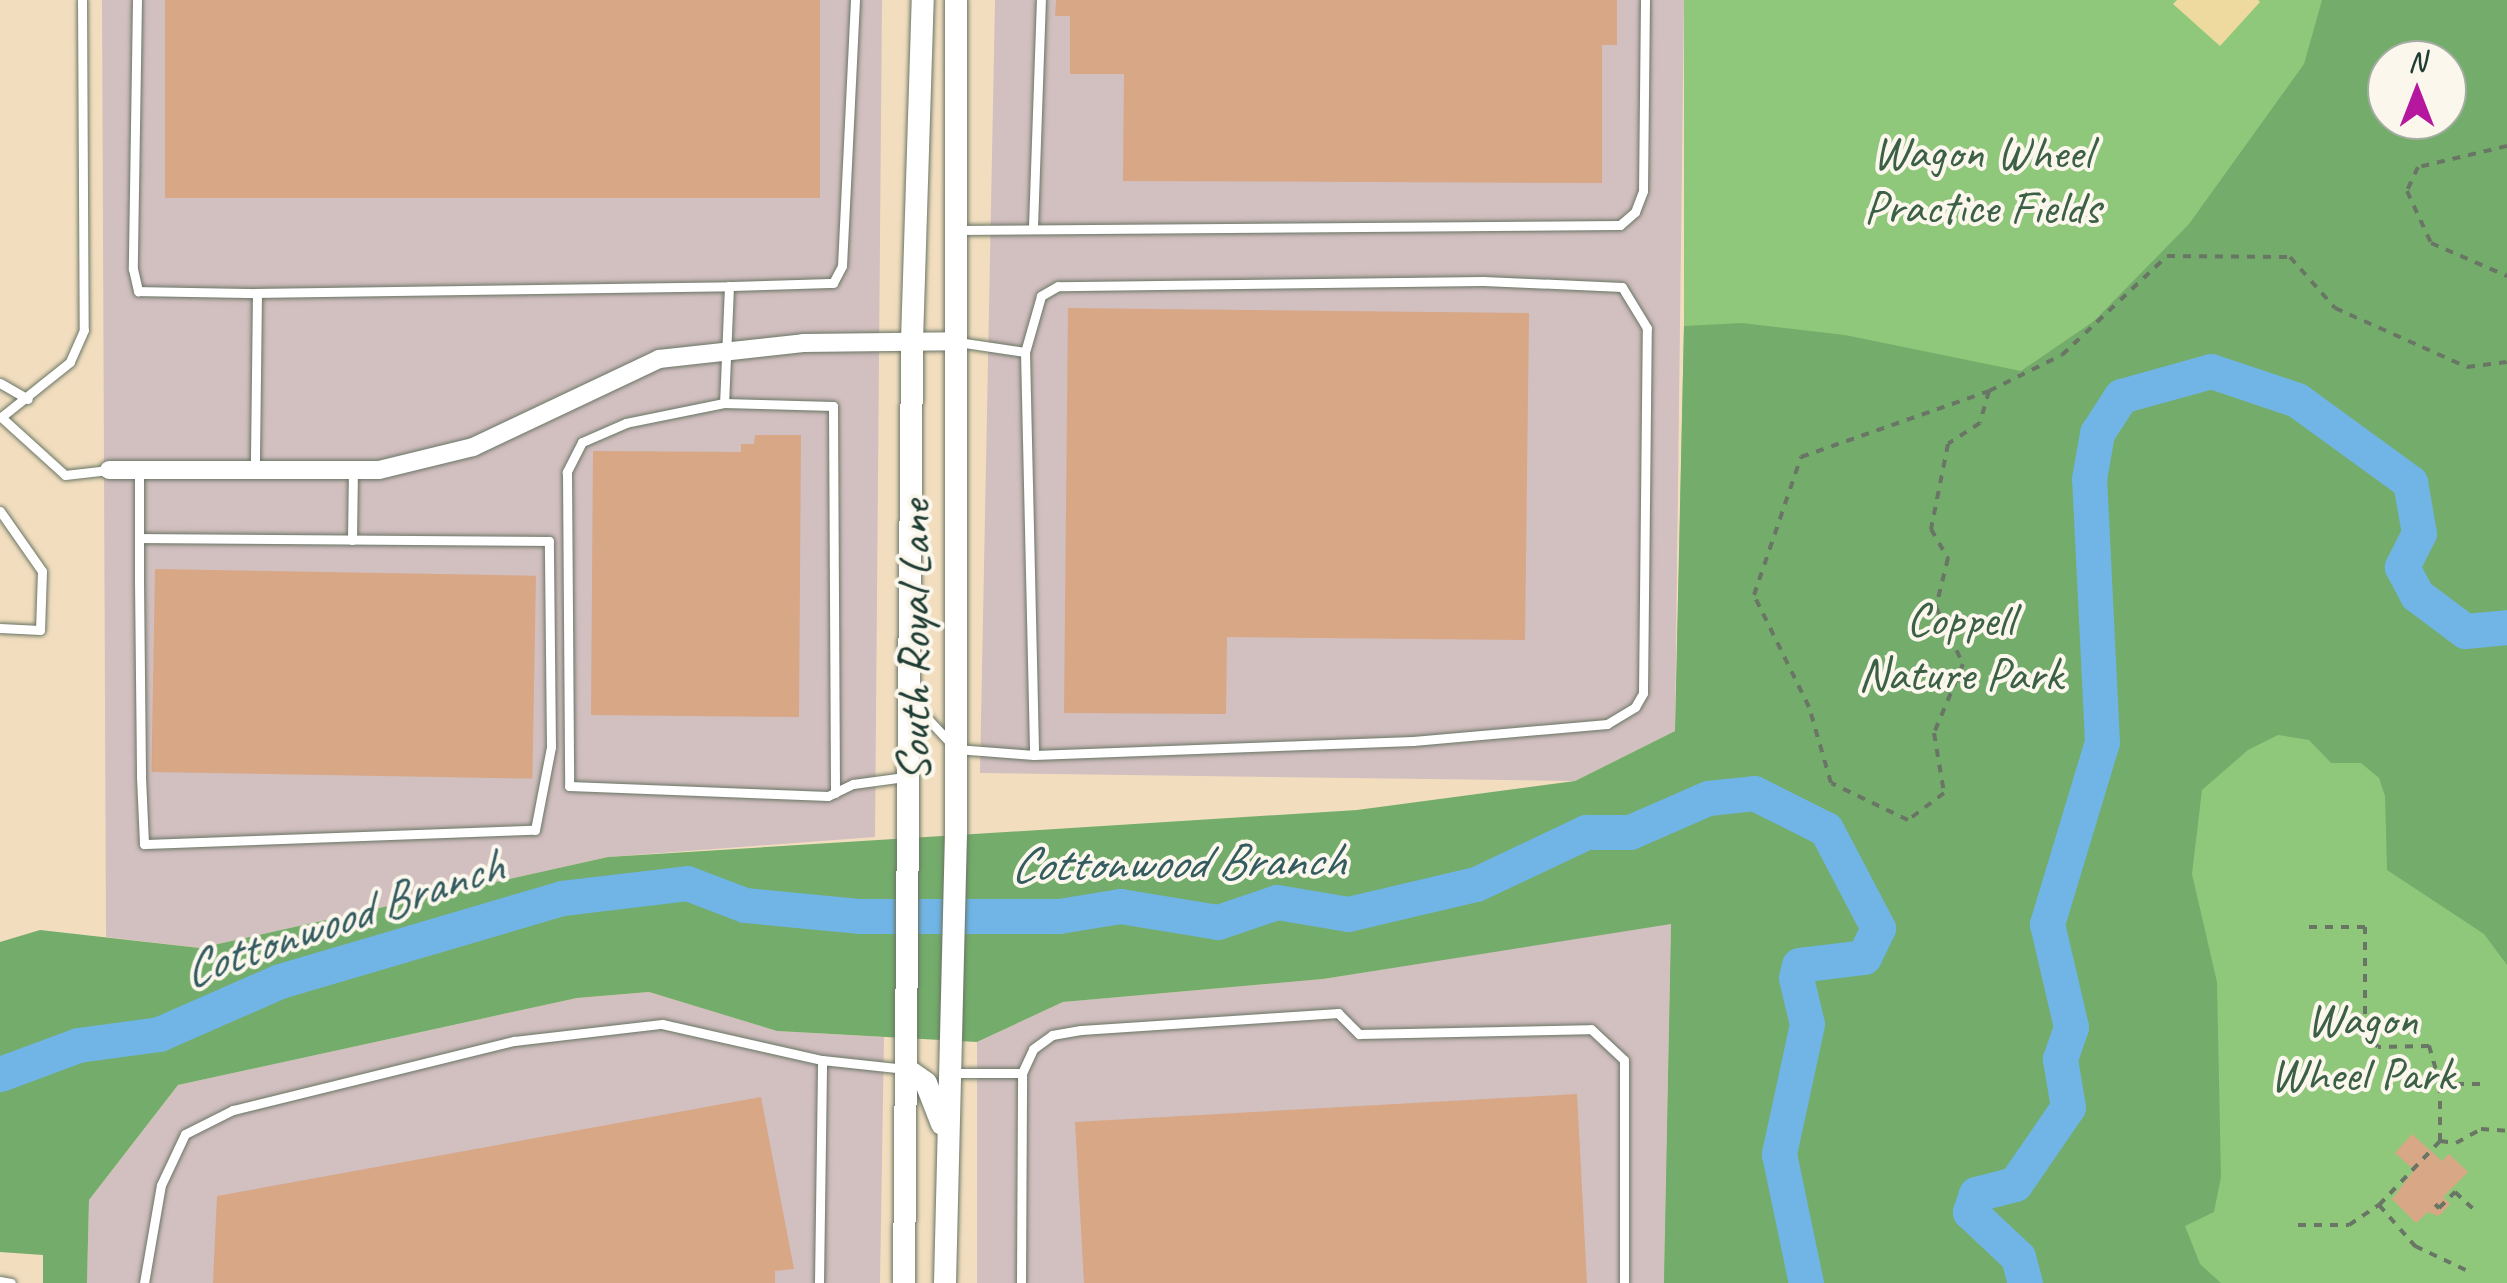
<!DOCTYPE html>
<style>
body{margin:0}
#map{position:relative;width:2507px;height:1283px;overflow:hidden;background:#f2debf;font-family:Caveat,sans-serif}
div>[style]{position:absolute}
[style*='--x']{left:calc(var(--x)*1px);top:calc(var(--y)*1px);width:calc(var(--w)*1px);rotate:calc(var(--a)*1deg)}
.industrial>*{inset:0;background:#d2bfbf}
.green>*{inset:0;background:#90c87b}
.forest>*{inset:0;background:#74ac6b}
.sand>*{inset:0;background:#eeda9e}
.river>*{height:35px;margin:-17.5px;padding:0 17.5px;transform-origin:17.5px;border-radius:17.5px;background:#70b5e6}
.building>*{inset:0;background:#d7a786;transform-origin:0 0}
.path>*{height:4px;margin-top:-2px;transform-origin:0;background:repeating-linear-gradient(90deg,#697565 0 8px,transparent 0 16px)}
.roads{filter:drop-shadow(0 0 2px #697565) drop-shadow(0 0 2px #697565)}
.lane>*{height:9px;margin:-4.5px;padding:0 4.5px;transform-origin:4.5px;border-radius:4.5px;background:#fff}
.street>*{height:18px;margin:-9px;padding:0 9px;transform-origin:9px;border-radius:9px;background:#fff}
.secondary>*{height:22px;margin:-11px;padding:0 11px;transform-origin:11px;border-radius:11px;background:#fff}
span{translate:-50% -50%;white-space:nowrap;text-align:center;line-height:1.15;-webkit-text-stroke:8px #fbf7ec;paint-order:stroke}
.park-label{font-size:48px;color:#3b6046}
.street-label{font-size:48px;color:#1f3d34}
.water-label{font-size:50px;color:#335b60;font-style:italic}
.north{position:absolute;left:2367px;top:40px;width:100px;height:100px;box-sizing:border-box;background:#fbf7ec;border:2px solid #a3ada2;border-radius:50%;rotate:0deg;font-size:28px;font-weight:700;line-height:40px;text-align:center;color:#1f3d34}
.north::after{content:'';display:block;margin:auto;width:35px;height:45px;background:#b5179e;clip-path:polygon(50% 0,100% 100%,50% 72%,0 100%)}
</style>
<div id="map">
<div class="industrial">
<div style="clip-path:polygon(102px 0,882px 0,875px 837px,608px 857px,200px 948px,106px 937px)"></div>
<div style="clip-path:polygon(995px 0,1684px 0,1675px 731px,1575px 781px,980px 773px)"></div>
<div style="clip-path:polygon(1671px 923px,1664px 1283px,977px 1283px,977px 1042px,1063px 1002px,1323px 979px)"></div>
<div style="clip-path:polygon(649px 992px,777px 1031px,884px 1037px,880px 1283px,87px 1283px,89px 1200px,178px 1085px,577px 998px)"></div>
</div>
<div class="green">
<div style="clip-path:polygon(evenodd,1684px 0,2507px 0,2507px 1283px,1664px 1283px,1684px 326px,1684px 0,2387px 60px,2447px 60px,2447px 120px,2387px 120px,2387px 60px)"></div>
</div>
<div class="forest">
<div style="clip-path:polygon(evenodd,2322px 0,2507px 0,2507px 965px,2484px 934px,2387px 870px,2385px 796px,2379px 778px,2361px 763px,2331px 763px,2309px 740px,2278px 735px,2248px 750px,2202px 790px,2192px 874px,2217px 982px,2221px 1177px,2214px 1212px,2185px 1226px,2200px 1264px,2221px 1283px,1664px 1283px,1671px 924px,1323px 979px,1063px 1002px,977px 1042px,777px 1031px,649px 992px,577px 998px,178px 1085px,89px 1200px,87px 1283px,43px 1283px,43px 1255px,0 1252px,0 942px,40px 930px,200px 948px,608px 857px,1357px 810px,1575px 781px,1675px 731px,1684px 326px,1742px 323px,1845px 335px,2021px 371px,2094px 321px,2189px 224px,2304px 64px,2322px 0,2387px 60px,2447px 60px,2447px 120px,2387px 120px,2387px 60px)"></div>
</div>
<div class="sand">
<div style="clip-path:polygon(2177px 0,2258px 0,2260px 2px,2220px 46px,2173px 4px)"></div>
</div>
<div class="river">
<div style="--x:0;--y:1074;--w:83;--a:-20.4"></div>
<div style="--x:78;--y:1045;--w:82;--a:-7.7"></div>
<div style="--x:159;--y:1034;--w:132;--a:-23.7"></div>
<div style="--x:280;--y:981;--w:294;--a:-16.4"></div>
<div style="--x:562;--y:898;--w:126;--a:-6.8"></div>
<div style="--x:687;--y:883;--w:62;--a:20.8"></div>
<div style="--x:745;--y:905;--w:116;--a:5.5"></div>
<div style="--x:860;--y:916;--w:199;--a:0"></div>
<div style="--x:1059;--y:916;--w:62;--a:-9.3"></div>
<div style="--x:1120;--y:906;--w:99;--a:9.3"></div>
<div style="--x:1218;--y:922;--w:62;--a:-18.7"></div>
<div style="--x:1277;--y:902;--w:72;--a:9.6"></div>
<div style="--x:1348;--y:914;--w:131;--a:-13.2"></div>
<div style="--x:1476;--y:884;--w:122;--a:-25.3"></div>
<div style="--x:1586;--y:832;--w:44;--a:0"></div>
<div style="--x:1630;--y:832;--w:85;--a:-23.6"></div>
<div style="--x:1708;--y:798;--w:46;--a:-6.2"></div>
<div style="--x:1754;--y:793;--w:80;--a:26.6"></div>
<div style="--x:1826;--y:829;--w:112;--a:62.3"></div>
<div style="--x:1878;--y:928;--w:32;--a:116"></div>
<div style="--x:1864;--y:957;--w:65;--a:173"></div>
<div style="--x:1799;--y:965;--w:13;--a:103"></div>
<div style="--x:1796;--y:978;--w:47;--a:76.6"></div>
<div style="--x:1807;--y:1024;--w:133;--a:102.2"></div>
<div style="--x:1779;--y:1154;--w:132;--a:78.2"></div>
<div style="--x:2025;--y:1283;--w:27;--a:-105"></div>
<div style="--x:2018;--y:1257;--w:66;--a:-136.8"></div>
<div style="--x:1970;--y:1212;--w:19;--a:-72"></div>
<div style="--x:1976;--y:1194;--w:40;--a:-14.4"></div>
<div style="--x:2015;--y:1184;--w:93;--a:-55.5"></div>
<div style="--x:2068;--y:1107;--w:49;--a:-99.5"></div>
<div style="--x:2060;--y:1059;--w:34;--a:-71"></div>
<div style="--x:2071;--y:1027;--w:106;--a:-103.1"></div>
<div style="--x:2047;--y:924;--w:190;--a:-73.2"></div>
<div style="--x:2102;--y:742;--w:263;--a:-92.8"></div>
<div style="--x:2089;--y:479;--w:47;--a:-80.1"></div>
<div style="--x:2097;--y:433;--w:44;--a:-57"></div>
<div style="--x:2121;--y:396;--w:93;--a:-15.5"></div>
<div style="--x:2211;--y:371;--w:91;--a:18.6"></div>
<div style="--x:2297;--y:400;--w:140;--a:36"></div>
<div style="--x:2410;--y:482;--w:52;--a:80"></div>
<div style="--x:2419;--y:533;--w:38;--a:117"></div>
<div style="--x:2402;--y:567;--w:32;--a:62"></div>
<div style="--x:2417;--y:595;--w:60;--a:36.9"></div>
<div style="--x:2465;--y:631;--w:42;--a:-5.4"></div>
</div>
<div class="building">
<div style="left:165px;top:0;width:655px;height:198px"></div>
<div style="clip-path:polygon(1056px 0,1617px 0,1617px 45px,1602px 45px,1602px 183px,1123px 181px,1124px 74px,1070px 74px,1070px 16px,1055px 16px)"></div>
<div style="clip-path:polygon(1068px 308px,1529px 313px,1525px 640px,1227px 637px,1226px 714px,1064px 713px)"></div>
<div style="clip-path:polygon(755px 435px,801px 435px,799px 717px,591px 715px,593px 451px,741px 452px,741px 444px,754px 444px)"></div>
<div style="left:155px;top:569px;width:381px;height:203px;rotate:1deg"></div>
<div style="clip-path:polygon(1577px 1094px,1587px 1283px,1084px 1283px,1075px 1122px)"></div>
<div style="clip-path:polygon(761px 1097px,794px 1269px,775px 1271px,775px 1283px,213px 1283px,217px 1196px)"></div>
<div style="clip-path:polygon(2412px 1134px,2442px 1161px,2449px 1154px,2468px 1172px,2443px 1197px,2450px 1204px,2439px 1216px,2428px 1212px,2416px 1223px,2392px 1199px,2414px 1170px,2395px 1153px)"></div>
</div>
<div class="path">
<div style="--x:2507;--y:146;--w:91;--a:166.7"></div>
<div style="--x:2418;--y:167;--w:26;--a:115"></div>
<div style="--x:2407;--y:191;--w:57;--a:65.2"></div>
<div style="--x:2431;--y:243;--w:83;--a:23.5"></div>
<div style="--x:1989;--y:391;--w:33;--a:106"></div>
<div style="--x:1980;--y:423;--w:38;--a:147"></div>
<div style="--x:1948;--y:444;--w:87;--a:101.3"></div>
<div style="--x:1931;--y:529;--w:34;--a:60"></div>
<div style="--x:1948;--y:558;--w:50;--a:103.8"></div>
<div style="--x:1936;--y:607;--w:63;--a:64.7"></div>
<div style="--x:1963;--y:664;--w:75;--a:112.8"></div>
<div style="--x:1934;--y:733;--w:61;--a:80.5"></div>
<div style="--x:1944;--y:793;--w:45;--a:143.1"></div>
<div style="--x:1908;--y:820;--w:85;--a:-154.3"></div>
<div style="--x:1831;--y:783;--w:79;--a:-106.1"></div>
<div style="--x:1809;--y:707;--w:125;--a:-116.2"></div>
<div style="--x:1754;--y:595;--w:146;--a:-71.2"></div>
<div style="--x:1801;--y:457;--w:199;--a:-19.3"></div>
<div style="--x:1989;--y:391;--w:81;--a:-26.3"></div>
<div style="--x:2062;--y:355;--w:144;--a:-43.3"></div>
<div style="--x:2167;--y:256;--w:123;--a:0.5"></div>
<div style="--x:2290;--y:257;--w:68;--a:48.6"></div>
<div style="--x:2335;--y:308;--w:145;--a:24.1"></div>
<div style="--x:2467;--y:367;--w:40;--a:-7.1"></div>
<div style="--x:2440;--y:1084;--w:42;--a:0"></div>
<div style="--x:2440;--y:1141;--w:16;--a:7"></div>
<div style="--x:2456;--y:1143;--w:29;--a:-29"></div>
<div style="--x:2481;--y:1129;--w:26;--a:4"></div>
<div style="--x:2435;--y:1204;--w:6;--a:45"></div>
<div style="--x:2439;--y:1208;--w:23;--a:-45"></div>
<div style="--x:2455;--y:1192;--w:25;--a:43"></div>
<div style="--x:2379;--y:1205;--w:55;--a:48.7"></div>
<div style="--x:2415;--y:1246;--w:59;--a:25.3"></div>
<div style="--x:2298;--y:1225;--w:51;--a:0"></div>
<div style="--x:2349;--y:1225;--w:36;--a:-34"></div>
<div style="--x:2379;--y:1205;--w:88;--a:-46.4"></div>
<div style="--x:2440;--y:1141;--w:57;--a:-90"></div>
<div style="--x:2440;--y:1084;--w:40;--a:-106"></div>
<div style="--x:2429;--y:1046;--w:51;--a:178.9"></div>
<div style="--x:2378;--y:1047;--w:21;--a:-127"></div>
<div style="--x:2365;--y:1030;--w:103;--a:-90"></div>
<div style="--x:2365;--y:927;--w:63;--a:180"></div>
</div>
<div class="roads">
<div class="lane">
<div style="--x:82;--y:0;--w:330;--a:89.7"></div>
<div style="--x:84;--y:330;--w:35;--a:114"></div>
<div style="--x:70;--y:362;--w:88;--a:141.4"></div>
<div style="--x:1;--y:417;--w:86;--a:42.2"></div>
<div style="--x:65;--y:475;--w:44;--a:-6.5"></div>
<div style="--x:137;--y:0;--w:269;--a:90.9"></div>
<div style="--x:133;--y:269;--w:23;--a:77"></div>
<div style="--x:138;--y:291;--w:119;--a:1"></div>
<div style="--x:257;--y:293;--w:176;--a:90.7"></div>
<div style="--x:855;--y:0;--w:266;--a:92.8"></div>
<div style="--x:842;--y:266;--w:19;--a:118"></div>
<div style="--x:833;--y:283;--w:104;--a:178.3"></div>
<div style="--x:729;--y:286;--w:117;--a:92.4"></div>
<div style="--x:724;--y:403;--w:100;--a:168.5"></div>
<div style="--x:626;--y:423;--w:48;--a:156.6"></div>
<div style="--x:582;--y:442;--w:34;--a:117"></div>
<div style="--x:567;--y:472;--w:314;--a:89.6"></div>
<div style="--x:569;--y:786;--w:259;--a:2.2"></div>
<div style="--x:828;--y:796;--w:28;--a:-26"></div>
<div style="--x:853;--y:784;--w:52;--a:-7.7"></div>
<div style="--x:1033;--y:227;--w:227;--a:-88"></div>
<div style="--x:958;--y:230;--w:662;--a:-0.43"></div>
<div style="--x:1620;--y:225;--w:20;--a:-41"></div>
<div style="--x:1635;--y:212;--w:22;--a:-69"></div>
<div style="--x:1643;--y:191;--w:191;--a:-89.4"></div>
<div style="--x:257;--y:293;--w:472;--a:-0.8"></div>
<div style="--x:1025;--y:352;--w:403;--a:88.7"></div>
<div style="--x:0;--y:383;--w:32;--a:30"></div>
<div style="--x:724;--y:403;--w:109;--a:1.6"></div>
<div style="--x:833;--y:406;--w:387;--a:89.7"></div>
<div style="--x:139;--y:470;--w:111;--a:90"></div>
<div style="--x:139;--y:581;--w:196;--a:89.4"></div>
<div style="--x:141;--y:777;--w:67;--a:87.4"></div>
<div style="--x:144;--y:844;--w:391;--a:-2.1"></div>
<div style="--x:535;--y:830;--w:85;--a:-79.1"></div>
<div style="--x:551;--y:747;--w:206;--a:-90.6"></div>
<div style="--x:549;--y:541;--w:410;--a:-179.6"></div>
<div style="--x:0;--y:511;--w:73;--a:55"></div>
<div style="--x:42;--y:571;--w:59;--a:91.9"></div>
<div style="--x:40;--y:630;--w:40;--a:-177.1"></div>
<div style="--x:352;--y:540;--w:69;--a:-89.2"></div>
<div style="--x:913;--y:703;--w:63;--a:46.9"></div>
<div style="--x:956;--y:749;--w:78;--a:4.4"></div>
<div style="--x:1034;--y:755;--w:379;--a:-2.1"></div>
<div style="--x:1413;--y:741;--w:195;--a:-5"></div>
<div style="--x:1607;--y:724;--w:33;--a:-31"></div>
<div style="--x:1635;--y:707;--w:16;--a:-60"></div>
<div style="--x:1643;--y:693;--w:365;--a:-89.4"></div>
<div style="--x:1647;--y:328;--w:48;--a:-121.4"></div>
<div style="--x:1622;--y:287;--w:139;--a:-177.5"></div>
<div style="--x:1483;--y:281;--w:425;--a:179.3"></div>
<div style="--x:1058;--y:286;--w:20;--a:150"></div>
<div style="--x:1041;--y:296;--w:58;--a:105.9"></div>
<div style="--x:1025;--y:352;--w:68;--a:-171.5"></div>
<div style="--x:952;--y:1073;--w:70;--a:0"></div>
<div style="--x:1022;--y:1073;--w:26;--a:-65"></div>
<div style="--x:1033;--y:1049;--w:24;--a:-36"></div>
<div style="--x:1052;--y:1035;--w:29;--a:-10"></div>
<div style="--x:1081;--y:1030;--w:258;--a:-3.8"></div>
<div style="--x:1338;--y:1013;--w:30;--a:45"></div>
<div style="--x:1359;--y:1034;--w:232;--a:-1.2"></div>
<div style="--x:1591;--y:1029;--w:45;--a:43.2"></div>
<div style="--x:1624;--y:1060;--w:223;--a:90"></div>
<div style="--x:0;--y:1281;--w:11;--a:10"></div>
<div style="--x:144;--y:1283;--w:99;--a:-80.2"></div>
<div style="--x:161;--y:1185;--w:56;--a:-64.8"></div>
<div style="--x:185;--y:1134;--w:54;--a:-26.6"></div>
<div style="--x:233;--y:1110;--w:289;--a:-13.8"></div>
<div style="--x:514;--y:1041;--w:149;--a:-6.6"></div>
<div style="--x:662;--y:1024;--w:164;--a:12.7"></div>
<div style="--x:822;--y:1060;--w:84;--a:6.1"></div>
<div style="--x:819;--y:1283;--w:223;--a:-89.2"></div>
<div style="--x:1021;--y:1283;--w:210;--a:-89.7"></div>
</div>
<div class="street">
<div style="--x:109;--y:470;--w:270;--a:0"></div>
<div style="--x:379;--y:470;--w:97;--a:-13.7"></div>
<div style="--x:473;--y:447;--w:206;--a:-25.3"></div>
<div style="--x:659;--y:359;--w:145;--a:-6.3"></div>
<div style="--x:803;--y:343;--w:153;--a:-0.7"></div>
</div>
<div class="secondary">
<div style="--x:906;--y:1069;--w:24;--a:35"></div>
<div style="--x:926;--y:1083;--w:44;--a:68.7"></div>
<div style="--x:904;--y:1283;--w:942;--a:-89.51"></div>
<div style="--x:912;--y:341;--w:341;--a:-88.2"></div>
<div style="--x:945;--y:1283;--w:452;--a:-88.6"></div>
<div style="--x:956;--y:831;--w:831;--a:-90"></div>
</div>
</div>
<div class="park-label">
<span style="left:1982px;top:180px">Wagon Wheel<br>Practice Fields</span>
<span style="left:1960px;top:647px">Coppell<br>Nature Park</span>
<span style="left:2362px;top:1047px">Wagon<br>Wheel Park</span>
</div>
<div class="street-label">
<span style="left:914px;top:641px;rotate:-90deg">South Royal Lane</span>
</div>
<div class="water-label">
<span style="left:1177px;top:862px;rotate:-1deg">Cottonwood Branch</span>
<span style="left:342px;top:918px;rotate:-19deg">Cottonwood Branch</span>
</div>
<div class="north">N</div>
</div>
